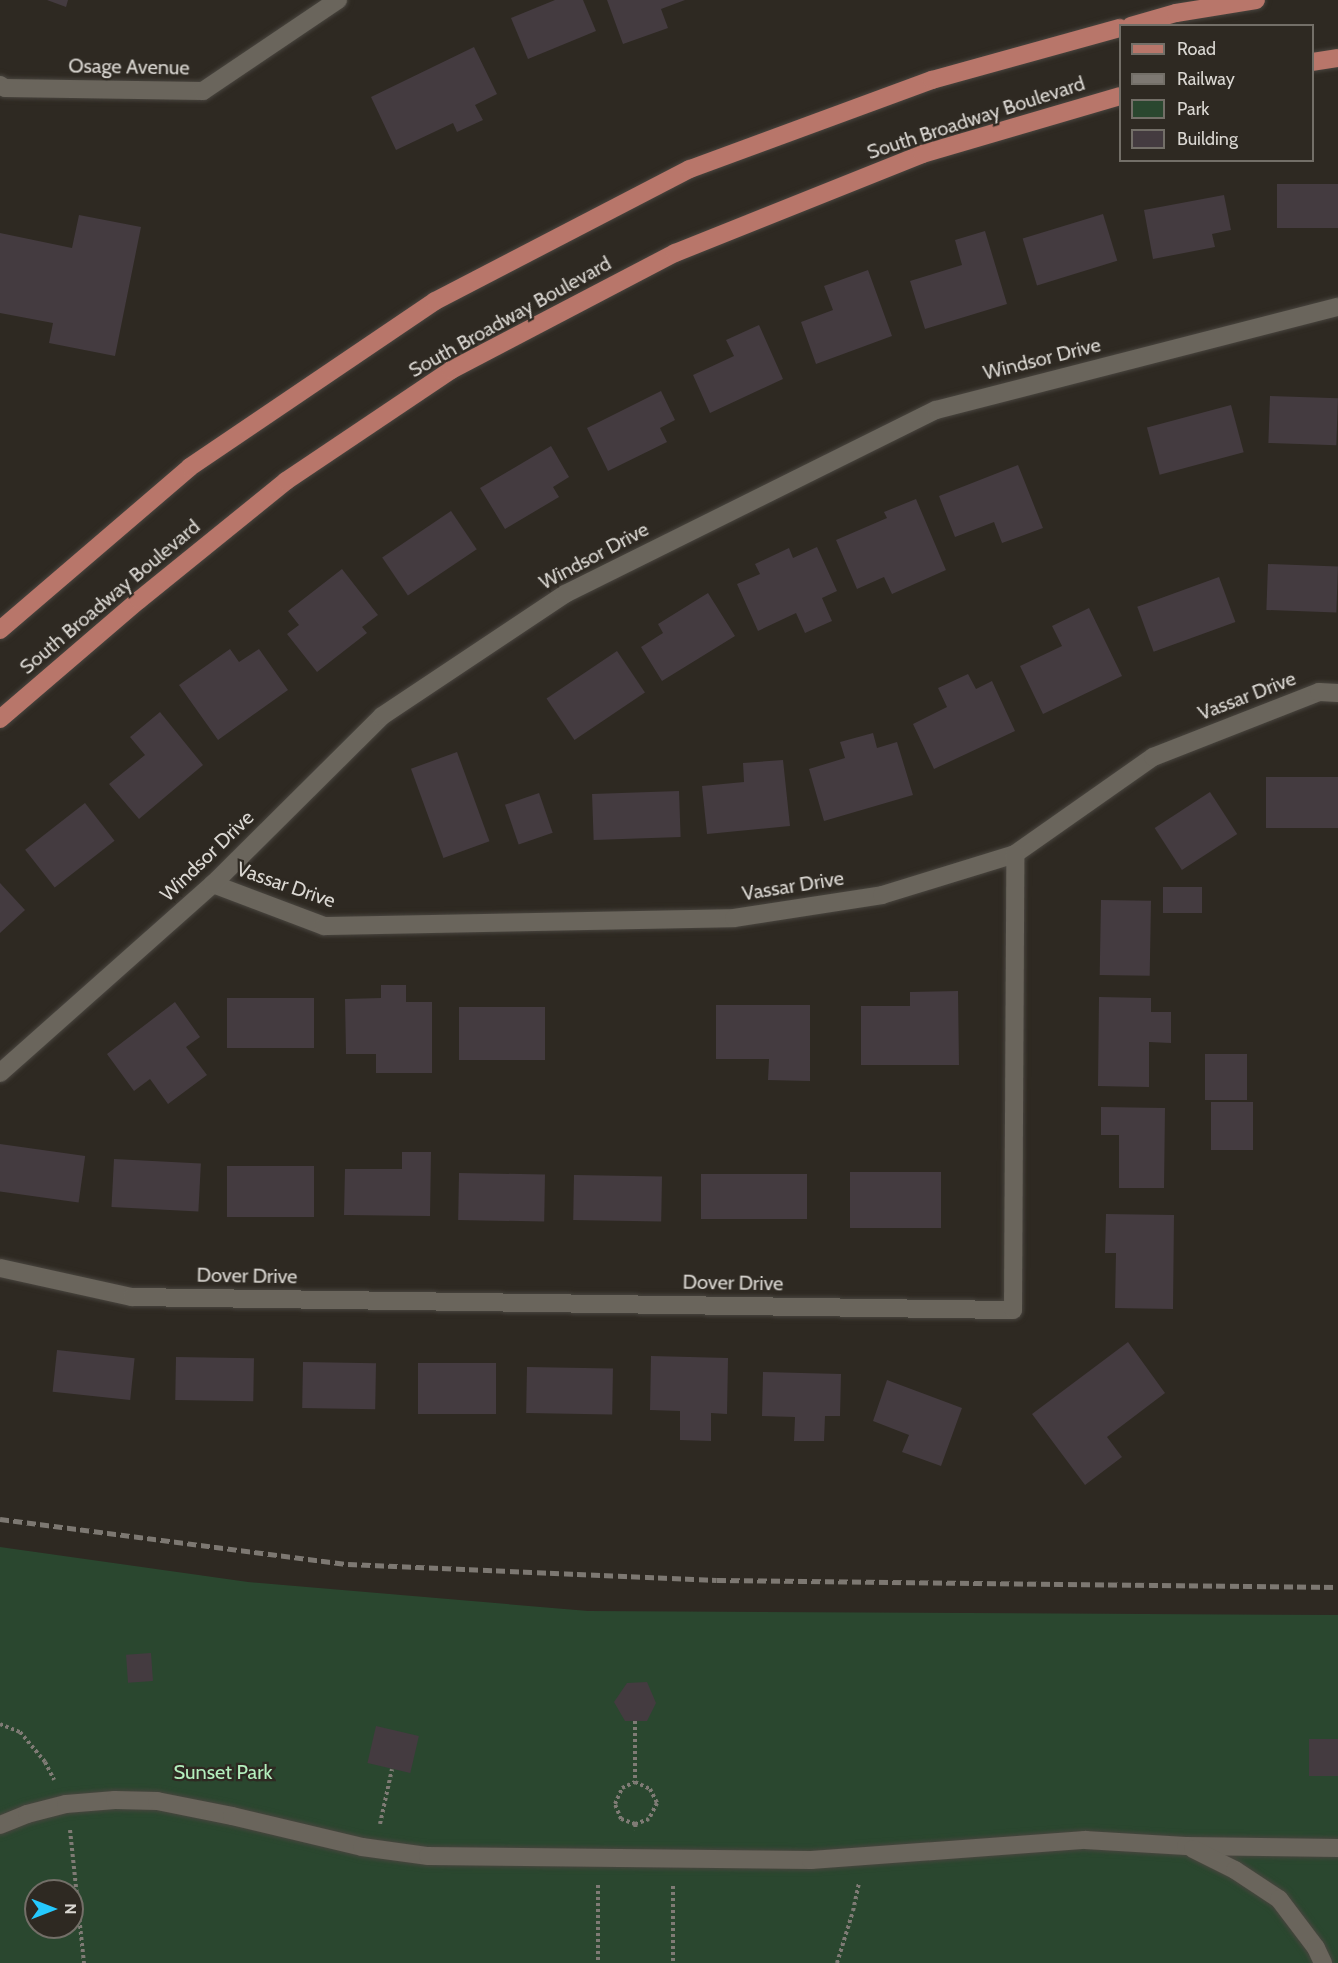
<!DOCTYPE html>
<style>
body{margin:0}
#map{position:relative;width:1338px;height:1963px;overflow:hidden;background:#2e2922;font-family:Cabin,sans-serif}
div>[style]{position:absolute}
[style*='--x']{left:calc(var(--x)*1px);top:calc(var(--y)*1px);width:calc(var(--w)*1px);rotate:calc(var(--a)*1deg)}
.green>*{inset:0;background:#2a472f}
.building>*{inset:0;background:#443b40;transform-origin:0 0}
.path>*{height:4px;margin-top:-2px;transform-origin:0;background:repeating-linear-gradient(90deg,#7f7b75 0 3px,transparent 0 6px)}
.roads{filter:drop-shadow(0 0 2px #49453f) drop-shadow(0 0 2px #49453f)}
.minor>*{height:18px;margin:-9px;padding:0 9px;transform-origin:9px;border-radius:9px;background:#6a655c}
.major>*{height:18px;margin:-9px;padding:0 9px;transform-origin:9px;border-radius:9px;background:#b8766a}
.rail>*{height:4.5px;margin-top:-2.25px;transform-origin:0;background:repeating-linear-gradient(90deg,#7d7872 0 9px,transparent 0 13.5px)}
span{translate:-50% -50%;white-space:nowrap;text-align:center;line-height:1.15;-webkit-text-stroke:4.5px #2e2922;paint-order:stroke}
.street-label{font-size:20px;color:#dad7d2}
.park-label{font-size:20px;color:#b3efbd}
.legend{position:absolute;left:1119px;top:24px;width:195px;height:138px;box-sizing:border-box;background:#2e2922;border:2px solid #736f68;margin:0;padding:8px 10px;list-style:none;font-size:18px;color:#dad7d2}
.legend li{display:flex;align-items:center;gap:12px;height:30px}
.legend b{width:30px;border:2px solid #736f68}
.north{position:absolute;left:24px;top:1879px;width:60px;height:60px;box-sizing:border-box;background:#2e2922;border:2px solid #736f68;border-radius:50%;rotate:90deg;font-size:16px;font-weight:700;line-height:24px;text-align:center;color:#dad7d2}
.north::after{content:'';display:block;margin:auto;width:21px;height:27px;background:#25c9fe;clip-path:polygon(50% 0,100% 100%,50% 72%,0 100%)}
</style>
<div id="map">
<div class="green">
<div style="clip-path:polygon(evenodd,0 1547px,248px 1582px,588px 1611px,1338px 1615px,1338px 1963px,0 1963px,0 1547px,36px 1891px,72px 1891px,72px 1927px,36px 1927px,36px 1891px)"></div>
</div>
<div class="building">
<div style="clip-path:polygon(47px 0,68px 0,66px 7px)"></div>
<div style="clip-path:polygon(555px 0,583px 0,596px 31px,528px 59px,511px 18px)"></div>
<div style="clip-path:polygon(607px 0,685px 0,661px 9px,668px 28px,623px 44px)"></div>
<div style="clip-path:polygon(474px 47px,497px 94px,475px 105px,483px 120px,457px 132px,453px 123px,396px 150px,371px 97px)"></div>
<div style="left:1338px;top:184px;width:44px;height:61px;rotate:90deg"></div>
<div style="clip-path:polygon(1224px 195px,1231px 230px,1212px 234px,1215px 247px,1153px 259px,1144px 210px)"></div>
<div style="left:1103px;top:214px;width:49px;height:84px;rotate:73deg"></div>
<div style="clip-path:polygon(79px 215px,141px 227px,115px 356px,49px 343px,53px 323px,0 313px,0 233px,72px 248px)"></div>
<div style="clip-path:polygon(985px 231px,1007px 304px,925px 329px,910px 281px,962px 265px,955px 240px)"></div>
<div style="clip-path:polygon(868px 270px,892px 336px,816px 364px,801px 322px,833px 310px,824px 286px)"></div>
<div style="clip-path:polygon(759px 325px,783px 379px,710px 413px,693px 375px,734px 356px,726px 340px)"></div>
<div style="clip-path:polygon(661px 391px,675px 420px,660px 428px,667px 442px,608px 471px,587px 428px)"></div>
<div style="left:1270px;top:396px;width:68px;height:47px;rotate:2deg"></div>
<div style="left:1231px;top:405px;width:49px;height:87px;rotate:75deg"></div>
<div style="clip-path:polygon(551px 446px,569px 477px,553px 487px,559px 497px,505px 529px,480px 488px)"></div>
<div style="clip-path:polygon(1018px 465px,1043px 528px,1002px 543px,994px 522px,955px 537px,939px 496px)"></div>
<div style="clip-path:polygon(916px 499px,946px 570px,892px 594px,884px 577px,857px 589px,836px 540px,887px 518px,884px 512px)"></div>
<div style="left:451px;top:511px;width:46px;height:83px;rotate:56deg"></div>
<div style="clip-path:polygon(817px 547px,837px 591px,822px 598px,832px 621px,805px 633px,796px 613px,758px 631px,737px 584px,760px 574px,755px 564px,789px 548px,793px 558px)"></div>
<div style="left:1268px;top:564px;width:70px;height:46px;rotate:2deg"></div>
<div style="clip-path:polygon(342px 569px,378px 615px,362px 627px,367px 633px,317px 672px,287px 634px,299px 625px,288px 611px)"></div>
<div style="left:1219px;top:577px;width:48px;height:87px;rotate:70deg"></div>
<div style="clip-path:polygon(708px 593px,735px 636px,662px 681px,641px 647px,663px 633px,658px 624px)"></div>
<div style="clip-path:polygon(1089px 608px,1122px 676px,1043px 714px,1020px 666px,1062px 646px,1052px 626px)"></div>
<div style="clip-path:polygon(230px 649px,239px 662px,259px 649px,288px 690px,218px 740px,179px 685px)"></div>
<div style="left:617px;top:651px;width:50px;height:85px;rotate:56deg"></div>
<div style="clip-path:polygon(968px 674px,976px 689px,992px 681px,1015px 731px,934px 769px,913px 724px,947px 707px,938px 688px)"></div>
<div style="clip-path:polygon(160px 712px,203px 765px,139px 819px,109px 784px,145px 755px,130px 737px)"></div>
<div style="clip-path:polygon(873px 733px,877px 748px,897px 742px,913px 795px,824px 821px,809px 769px,845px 758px,840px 742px)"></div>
<div style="left:457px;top:752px;width:95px;height:49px;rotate:70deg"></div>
<div style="clip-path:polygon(783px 760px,790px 826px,707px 834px,702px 786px,744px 782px,743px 763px)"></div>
<div style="left:1338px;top:777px;width:51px;height:72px;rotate:90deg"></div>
<div style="left:679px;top:791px;width:46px;height:87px;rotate:88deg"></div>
<div style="left:1210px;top:792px;width:50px;height:66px;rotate:57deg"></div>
<div style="left:539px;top:793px;width:42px;height:36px;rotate:71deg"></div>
<div style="left:85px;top:803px;width:48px;height:76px;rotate:52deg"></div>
<div style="clip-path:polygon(0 883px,25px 910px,0 933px)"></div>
<div style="left:1163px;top:887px;width:39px;height:26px"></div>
<div style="left:1101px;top:900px;width:50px;height:75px;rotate:1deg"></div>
<div style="clip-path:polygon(381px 985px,406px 985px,406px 1002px,432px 1002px,432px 1073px,376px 1073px,376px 1054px,346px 1054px,345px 999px,381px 998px)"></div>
<div style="clip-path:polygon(958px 991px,959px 1065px,861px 1065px,861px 1006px,910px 1006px,910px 992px)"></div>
<div style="clip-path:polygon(1099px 997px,1151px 998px,1151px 1012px,1171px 1012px,1171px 1043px,1149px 1042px,1149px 1087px,1098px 1086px)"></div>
<div style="left:314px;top:998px;width:50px;height:87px;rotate:90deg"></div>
<div style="clip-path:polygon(175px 1002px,200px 1037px,186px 1047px,207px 1075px,168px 1104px,150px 1079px,134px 1091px,107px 1054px)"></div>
<div style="clip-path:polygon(716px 1005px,810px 1005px,810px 1081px,768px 1080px,769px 1059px,716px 1059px)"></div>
<div style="left:459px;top:1007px;width:86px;height:53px"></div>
<div style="left:1205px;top:1054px;width:42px;height:46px"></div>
<div style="left:1211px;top:1102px;width:42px;height:48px"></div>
<div style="clip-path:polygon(1101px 1107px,1165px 1108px,1164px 1188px,1119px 1188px,1119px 1135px,1101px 1135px)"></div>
<div style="left:0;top:1144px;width:86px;height:47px;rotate:8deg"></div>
<div style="clip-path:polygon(402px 1152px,431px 1152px,430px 1216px,344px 1215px,345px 1169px,402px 1169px)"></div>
<div style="left:114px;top:1159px;width:87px;height:48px;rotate:3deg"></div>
<div style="left:227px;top:1166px;width:87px;height:51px"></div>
<div style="left:850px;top:1172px;width:91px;height:56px"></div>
<div style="left:459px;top:1173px;width:86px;height:47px;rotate:1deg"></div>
<div style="left:807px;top:1174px;width:45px;height:106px;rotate:90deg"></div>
<div style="left:574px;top:1175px;width:88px;height:45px;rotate:1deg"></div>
<div style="clip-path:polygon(1106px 1214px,1174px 1215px,1173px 1309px,1115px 1308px,1116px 1253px,1105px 1253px)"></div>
<div style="clip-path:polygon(1128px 1342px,1165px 1393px,1107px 1437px,1122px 1457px,1085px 1485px,1032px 1414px)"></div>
<div style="left:57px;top:1350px;width:78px;height:42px;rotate:6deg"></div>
<div style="clip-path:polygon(651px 1356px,728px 1358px,727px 1414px,711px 1413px,711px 1441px,680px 1440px,680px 1411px,650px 1410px)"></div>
<div style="left:176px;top:1357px;width:78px;height:43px;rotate:1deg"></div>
<div style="left:303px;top:1362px;width:73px;height:46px;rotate:1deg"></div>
<div style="left:418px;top:1363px;width:78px;height:51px"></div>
<div style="left:527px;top:1367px;width:86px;height:46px;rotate:1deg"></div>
<div style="clip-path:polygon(763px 1372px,841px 1374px,840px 1416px,825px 1416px,824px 1441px,794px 1441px,795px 1417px,762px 1416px)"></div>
<div style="clip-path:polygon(887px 1380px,962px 1408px,941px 1466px,902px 1452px,909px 1435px,873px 1421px)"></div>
<div style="left:151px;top:1653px;width:28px;height:25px;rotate:86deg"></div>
<div style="clip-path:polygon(647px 1682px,656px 1703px,647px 1721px,625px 1721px,614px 1702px,627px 1683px)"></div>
<div style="left:376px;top:1726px;width:44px;height:38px;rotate:13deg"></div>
<div style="left:1309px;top:1739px;width:29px;height:37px"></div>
</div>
<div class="path">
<div style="--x:635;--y:1721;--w:61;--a:90"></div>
<div style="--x:0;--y:1724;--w:22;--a:22"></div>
<div style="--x:20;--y:1732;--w:39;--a:50"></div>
<div style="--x:45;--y:1762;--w:20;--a:63"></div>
<div style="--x:380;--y:1824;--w:56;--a:-77.7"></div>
<div style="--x:635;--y:1824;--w:15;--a:-160"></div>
<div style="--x:621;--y:1819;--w:16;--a:-112"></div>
<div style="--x:615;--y:1804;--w:17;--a:-66"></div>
<div style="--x:622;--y:1788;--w:14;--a:-25"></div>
<div style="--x:635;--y:1782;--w:17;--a:25"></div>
<div style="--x:650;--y:1789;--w:16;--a:63"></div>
<div style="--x:657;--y:1803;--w:18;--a:117"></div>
<div style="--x:649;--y:1819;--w:15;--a:160"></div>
<div style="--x:635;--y:1824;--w:6;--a:81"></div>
<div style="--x:70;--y:1830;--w:134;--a:84"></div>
<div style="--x:598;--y:1885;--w:78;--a:90"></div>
<div style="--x:673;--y:1886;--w:77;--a:90"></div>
<div style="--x:837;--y:1963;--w:54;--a:-72.9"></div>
<div style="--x:853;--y:1911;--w:29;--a:-78"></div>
</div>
<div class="roads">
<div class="minor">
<div style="--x:0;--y:85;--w:6;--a:31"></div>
<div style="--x:5;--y:88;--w:198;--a:0.9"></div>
<div style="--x:203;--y:91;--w:163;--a:-34"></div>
<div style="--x:213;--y:884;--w:119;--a:20.7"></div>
<div style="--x:324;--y:926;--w:410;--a:-1.1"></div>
<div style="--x:734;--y:918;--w:150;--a:-8.8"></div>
<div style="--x:882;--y:895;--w:139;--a:-17.1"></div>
<div style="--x:1015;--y:854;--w:169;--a:-35.1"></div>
<div style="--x:1153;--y:757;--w:178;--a:-21.4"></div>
<div style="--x:1319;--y:692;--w:19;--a:3"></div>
<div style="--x:0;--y:1073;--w:285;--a:-41.6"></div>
<div style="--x:213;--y:884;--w:238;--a:-44.8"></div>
<div style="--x:382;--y:716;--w:220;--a:-33.7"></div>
<div style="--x:565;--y:594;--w:414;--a:-26.4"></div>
<div style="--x:936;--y:410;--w:415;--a:-14.4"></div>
<div style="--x:0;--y:1268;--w:135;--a:12.4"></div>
<div style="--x:132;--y:1297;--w:881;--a:0.85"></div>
<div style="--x:1013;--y:1310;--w:456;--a:-89.7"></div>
<div style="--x:0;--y:1825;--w:29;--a:-22"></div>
<div style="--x:27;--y:1814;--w:40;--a:-14.4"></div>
<div style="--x:66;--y:1804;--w:49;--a:-4.7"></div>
<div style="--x:115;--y:1800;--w:42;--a:1.4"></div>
<div style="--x:157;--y:1801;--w:76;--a:11.3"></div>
<div style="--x:232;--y:1816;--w:134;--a:13.4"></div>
<div style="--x:362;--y:1847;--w:67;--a:7.8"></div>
<div style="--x:428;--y:1856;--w:383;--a:0.6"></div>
<div style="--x:811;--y:1860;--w:275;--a:-4.2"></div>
<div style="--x:1085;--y:1840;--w:101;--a:3.4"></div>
<div style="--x:1186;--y:1846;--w:152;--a:0.8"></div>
<div style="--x:1193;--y:1849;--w:47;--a:26.6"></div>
<div style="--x:1235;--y:1870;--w:53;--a:33.4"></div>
<div style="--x:1279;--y:1899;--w:61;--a:52.9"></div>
<div style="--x:1316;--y:1948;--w:17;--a:65"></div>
</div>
<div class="major">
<div style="--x:1131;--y:26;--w:47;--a:-16.1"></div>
<div style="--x:1176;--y:13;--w:81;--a:-9.2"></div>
<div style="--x:1312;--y:62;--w:26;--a:-9"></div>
<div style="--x:0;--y:630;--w:250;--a:-40.6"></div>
<div style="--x:190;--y:467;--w:296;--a:-34.1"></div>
<div style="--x:435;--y:301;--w:287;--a:-27.4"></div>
<div style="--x:690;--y:169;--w:258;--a:-20.2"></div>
<div style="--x:932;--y:80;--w:195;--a:-15.5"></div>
<div style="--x:0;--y:719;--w:183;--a:-40.6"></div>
<div style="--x:139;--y:600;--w:189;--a:-39"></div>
<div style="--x:286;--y:481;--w:199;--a:-33.9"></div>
<div style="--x:451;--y:370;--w:253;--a:-27.6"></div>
<div style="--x:675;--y:253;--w:266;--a:-21.8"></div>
<div style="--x:922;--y:154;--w:206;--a:-16.3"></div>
</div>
</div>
<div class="rail">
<div style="--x:0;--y:1519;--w:351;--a:7.4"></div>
<div style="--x:348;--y:1564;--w:369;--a:2.5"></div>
<div style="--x:717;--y:1580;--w:621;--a:0.65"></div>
</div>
<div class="street-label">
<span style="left:129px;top:67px;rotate:1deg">Osage Avenue</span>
<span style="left:976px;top:118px;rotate:-18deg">South Broadway Boulevard</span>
<span style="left:510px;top:317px;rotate:-29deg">South Broadway Boulevard</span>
<span style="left:1042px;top:359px;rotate:-14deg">Windsor Drive</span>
<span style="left:594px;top:556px;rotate:-28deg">Windsor Drive</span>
<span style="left:110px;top:597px;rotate:-40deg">South Broadway Boulevard</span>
<span style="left:1247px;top:696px;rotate:-21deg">Vassar Drive</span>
<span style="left:207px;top:856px;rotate:-44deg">Windsor Drive</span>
<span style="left:286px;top:885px;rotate:19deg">Vassar Drive</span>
<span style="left:793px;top:886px;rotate:-9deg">Vassar Drive</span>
<span style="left:247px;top:1276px;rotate:1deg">Dover Drive</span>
<span style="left:733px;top:1283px;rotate:1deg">Dover Drive</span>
</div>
<div class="park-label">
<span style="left:223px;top:1772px">Sunset Park</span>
</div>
<ul class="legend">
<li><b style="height:8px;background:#b8766a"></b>Road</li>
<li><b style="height:8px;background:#7d7872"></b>Railway</li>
<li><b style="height:16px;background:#2a472f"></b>Park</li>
<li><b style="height:16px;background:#443b40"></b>Building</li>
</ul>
<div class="north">N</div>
</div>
